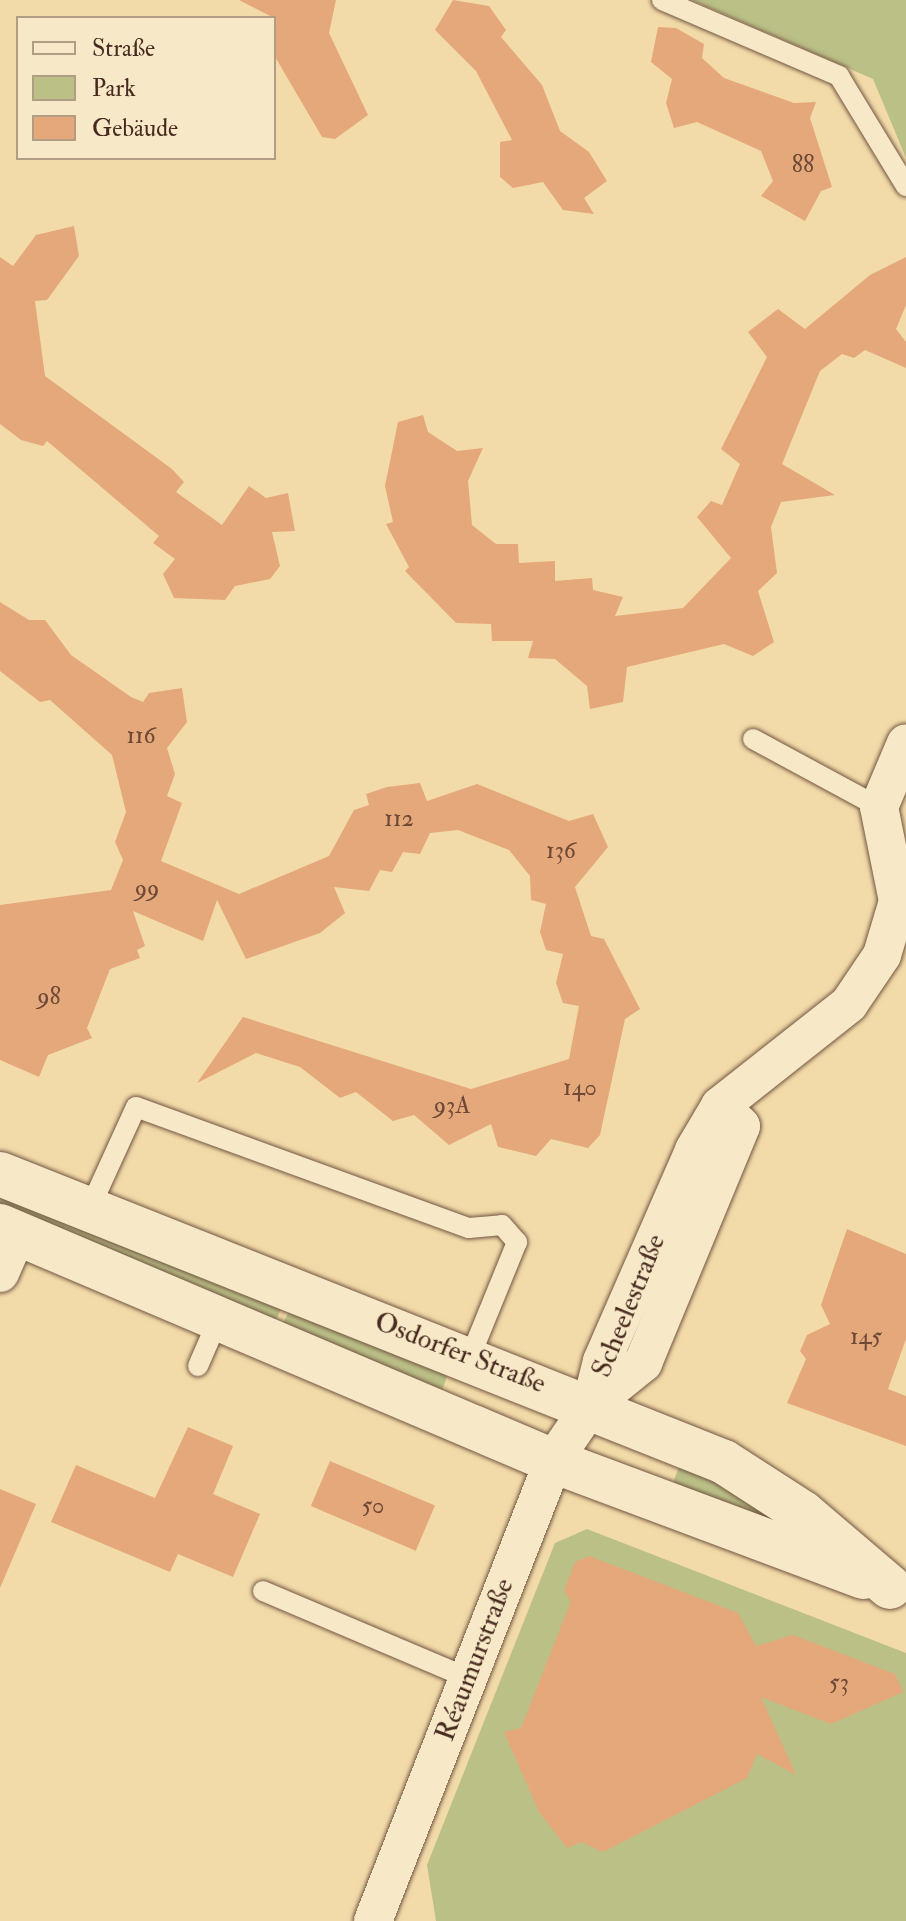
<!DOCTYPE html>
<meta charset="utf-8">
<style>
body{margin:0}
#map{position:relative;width:906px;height:1921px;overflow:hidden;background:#f3dba9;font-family:"IM FELL Double Pica",serif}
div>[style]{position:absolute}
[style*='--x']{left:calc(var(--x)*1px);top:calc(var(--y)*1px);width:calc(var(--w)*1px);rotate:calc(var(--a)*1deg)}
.green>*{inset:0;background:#bbc087}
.building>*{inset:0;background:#e4a87b;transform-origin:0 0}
.roads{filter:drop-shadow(0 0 2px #725642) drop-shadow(0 0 2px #725642)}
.service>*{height:20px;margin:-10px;padding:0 10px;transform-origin:10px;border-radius:10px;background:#f7e8c7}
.minor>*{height:38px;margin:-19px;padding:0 19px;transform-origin:19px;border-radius:19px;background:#f7e8c7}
.tertiary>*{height:44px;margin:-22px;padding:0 22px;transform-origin:22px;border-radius:22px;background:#f7e8c7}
span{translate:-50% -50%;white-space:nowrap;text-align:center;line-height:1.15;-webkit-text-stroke:8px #f7e8c7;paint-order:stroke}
.number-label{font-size:24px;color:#6e4936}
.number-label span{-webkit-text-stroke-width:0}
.street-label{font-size:28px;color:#47291f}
.legend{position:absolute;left:16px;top:16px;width:260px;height:144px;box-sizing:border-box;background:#f7e8c7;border:2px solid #b19c84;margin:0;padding:10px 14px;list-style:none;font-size:24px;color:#47291f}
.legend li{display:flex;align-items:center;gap:16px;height:40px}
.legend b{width:40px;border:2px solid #b19c84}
</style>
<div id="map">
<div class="green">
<div style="clip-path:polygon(692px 0,906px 0,906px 158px,873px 79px)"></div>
<div style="clip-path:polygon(0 1192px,283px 1305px,276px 1320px,0 1207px)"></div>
<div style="clip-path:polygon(291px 1308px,449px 1370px,442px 1391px,283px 1323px)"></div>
<div style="clip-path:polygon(681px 1462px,778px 1515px,771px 1523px,672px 1485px)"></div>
<div style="clip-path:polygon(587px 1529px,906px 1653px,906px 1921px,436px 1921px,427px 1865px,555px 1543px)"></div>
</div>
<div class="building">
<div style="clip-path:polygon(239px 0,336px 0,329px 33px,368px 115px,335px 139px,322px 137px,274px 55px,274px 18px)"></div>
<div style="clip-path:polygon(453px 0,489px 6px,506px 30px,501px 37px,542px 85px,560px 131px,589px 152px,607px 181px,584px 198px,594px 214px,563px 210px,543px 182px,513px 188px,500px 177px,500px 142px,512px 140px,476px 71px,435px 30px)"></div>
<div style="clip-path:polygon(658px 27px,676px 28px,704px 44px,702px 58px,724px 78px,794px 103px,816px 102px,810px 118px,832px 187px,821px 191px,805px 221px,761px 196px,773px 181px,761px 151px,697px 122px,674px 128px,666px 103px,672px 79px,651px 62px)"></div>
<div style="clip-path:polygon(74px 226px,79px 256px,47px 300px,35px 301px,45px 376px,172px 469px,184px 482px,176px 492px,222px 525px,249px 486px,266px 498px,288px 493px,295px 531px,272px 532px,280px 566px,270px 579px,235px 586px,225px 600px,174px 598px,163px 574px,175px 559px,153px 543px,159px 536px,47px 441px,43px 446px,21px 440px,0 424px,0 257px,13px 266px,36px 235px)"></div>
<div style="clip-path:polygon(906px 257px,906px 305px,896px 329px,906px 342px,906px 368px,865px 350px,854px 358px,842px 354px,820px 371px,782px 464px,835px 495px,781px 502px,771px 527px,777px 573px,758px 591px,774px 642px,753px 656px,724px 644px,627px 667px,623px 702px,590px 709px,587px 686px,555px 659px,528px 658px,533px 641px,492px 641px,491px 624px,456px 623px,405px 571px,409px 567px,386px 524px,393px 522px,385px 486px,398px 422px,423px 415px,428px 432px,457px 451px,483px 448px,468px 481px,472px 525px,496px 544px,518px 544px,519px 563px,555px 561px,555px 581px,592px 578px,593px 590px,623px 597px,615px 616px,683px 608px,731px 558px,697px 517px,711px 501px,722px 505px,740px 464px,721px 449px,767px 357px,748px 332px,778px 309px,805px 329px,870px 275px)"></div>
<div style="clip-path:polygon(0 602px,29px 620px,45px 620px,71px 655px,131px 697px,143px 702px,149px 693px,182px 688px,187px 722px,167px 748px,175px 774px,167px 796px,182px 803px,161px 861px,239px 894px,329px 856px,354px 810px,369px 805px,366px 794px,387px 787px,420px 783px,427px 801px,477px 784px,569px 821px,593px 814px,608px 847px,575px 887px,591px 936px,604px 939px,640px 1009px,625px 1019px,600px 1135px,588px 1148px,551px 1139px,536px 1156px,498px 1147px,491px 1124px,449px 1145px,414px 1115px,393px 1121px,356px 1092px,340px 1098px,300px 1067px,256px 1053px,197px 1083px,243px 1017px,471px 1089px,569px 1059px,579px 1006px,563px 1003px,556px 983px,563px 954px,546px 950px,540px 932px,546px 904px,531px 900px,530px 876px,509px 850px,458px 830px,430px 833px,420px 854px,403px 852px,392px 872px,380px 870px,369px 891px,334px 887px,345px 913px,320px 933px,246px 959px,217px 900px,203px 941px,133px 911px,145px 946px,137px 950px,140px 958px,110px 969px,87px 1028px,92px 1038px,48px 1055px,39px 1077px,0 1060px,0 905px,111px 890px,123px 860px,115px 842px,126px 812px,112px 755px,50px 700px,40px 702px,0 671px)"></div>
<div style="clip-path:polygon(847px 1229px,906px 1254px,906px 1339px,888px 1389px,906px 1396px,906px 1446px,787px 1403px,806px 1359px,800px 1351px,807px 1335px,830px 1324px,821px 1305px)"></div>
<div style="clip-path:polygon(188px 1427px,233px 1446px,213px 1494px,260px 1514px,233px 1577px,178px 1554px,170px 1572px,51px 1522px,76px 1465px,155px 1498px)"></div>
<div style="left:330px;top:1461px;width:114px;height:49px;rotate:23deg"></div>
<div style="clip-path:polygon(0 1489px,36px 1504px,0 1588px)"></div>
<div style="clip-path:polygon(589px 1556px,738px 1613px,756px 1646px,793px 1635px,895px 1674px,903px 1692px,831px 1724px,761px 1697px,796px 1775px,757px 1754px,747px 1778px,603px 1852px,581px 1842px,567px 1848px,539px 1812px,504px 1732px,521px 1728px,571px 1601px,564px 1591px,575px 1562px)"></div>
</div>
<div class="roads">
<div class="service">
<div style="--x:662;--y:0;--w:193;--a:23.2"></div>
<div style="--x:839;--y:76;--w:129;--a:58.7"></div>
<div style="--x:753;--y:739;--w:143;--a:28.4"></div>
<div style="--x:89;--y:1210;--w:113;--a:-65.5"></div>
<div style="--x:136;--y:1107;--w:354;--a:20"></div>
<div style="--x:469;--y:1228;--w:33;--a:-5"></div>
<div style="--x:502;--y:1225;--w:23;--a:49"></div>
<div style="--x:517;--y:1242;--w:124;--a:112.2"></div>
<div style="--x:198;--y:1366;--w:50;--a:-66.5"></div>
<div style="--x:263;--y:1591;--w:223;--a:23"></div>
</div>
<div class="minor">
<div style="--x:0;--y:1273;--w:43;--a:-66.4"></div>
<div style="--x:591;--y:1405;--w:67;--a:-38.9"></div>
<div style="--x:643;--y:1363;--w:256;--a:-67.5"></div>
<div style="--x:741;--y:1126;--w:29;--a:-136"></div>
<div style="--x:373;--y:1921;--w:494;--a:-68.6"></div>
<div style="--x:553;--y:1461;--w:68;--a:-55.8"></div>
<div style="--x:591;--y:1405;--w:45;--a:-76"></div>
<div style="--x:602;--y:1361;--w:230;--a:-66.4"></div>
<div style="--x:694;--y:1150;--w:51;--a:-59.4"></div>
<div style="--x:720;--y:1106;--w:164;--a:-38.3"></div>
<div style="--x:849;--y:1004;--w:59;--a:-56"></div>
<div style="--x:882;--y:955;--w:56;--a:-73.5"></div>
<div style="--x:898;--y:901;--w:96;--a:-101.4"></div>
<div style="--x:879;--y:807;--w:69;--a:-67.1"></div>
</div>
<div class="tertiary">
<div style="--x:0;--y:1174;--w:779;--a:21.69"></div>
<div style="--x:724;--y:1462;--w:94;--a:32.8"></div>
<div style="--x:803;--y:1513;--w:114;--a:40.4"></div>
<div style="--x:0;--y:1226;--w:601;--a:23.02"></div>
<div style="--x:553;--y:1461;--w:331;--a:20.5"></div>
</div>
</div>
<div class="number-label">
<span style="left:803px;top:165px">88</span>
<span style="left:141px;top:736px">116</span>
<span style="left:399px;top:819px">112</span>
<span style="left:561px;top:851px">136</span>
<span style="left:147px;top:889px">99</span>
<span style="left:49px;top:997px">98</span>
<span style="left:580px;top:1088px">140</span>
<span style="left:452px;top:1106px">93A</span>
<span style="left:866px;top:1337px">145</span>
<span style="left:373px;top:1506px">50</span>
<span style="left:839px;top:1683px">53</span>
</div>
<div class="street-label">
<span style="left:629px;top:1306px;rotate:-68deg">Scheelestraße</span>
<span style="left:460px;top:1353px;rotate:21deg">Osdorfer Straße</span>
<span style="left:475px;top:1660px;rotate:-69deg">Réaumurstraße</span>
</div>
<ul class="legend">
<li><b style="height:10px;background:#f7e8c7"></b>Straße</li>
<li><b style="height:22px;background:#bbc087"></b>Park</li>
<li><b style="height:22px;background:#e4a87b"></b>Gebäude</li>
</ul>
</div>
